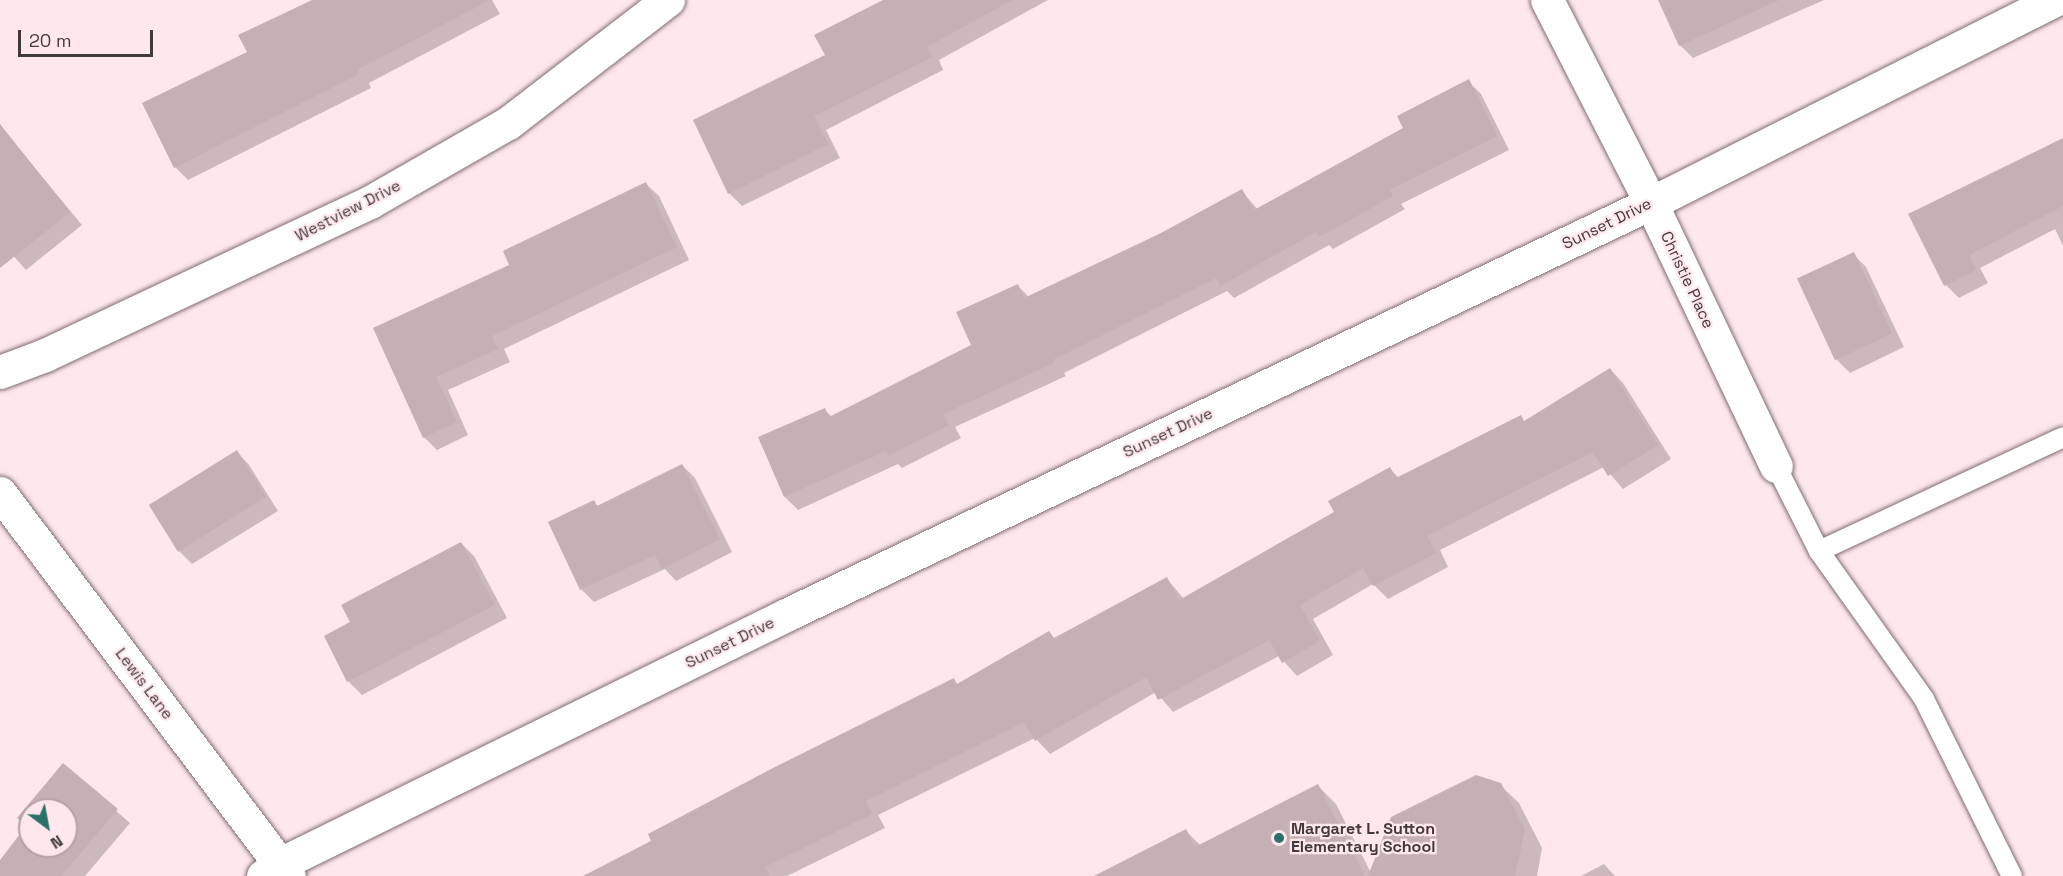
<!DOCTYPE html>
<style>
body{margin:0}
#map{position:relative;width:2063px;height:876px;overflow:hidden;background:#fee8ed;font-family:"Space Grotesk",sans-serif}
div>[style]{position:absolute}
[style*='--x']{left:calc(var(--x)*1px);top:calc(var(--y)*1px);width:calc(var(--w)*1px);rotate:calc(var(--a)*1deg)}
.shadow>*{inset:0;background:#0003}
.building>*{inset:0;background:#c5b0b5;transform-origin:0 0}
.roads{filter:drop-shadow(0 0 2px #806d71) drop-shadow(0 0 2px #806d71)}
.lane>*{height:20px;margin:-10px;padding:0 10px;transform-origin:10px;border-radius:10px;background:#fff}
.street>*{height:33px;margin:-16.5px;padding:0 16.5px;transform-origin:16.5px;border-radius:16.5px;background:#fff}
.secondary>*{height:33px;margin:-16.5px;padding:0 16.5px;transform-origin:16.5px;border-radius:16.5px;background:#fff}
.dots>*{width:16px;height:16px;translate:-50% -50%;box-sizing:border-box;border:3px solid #fee8ed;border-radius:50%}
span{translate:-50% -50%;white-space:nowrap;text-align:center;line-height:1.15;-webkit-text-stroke:4.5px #fee8ed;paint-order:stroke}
.street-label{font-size:16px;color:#42393b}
.poi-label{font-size:16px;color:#42393b;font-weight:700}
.left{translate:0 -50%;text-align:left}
.north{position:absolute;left:18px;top:798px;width:60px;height:60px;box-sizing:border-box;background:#fee8ed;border:2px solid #b3a2a6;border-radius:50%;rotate:148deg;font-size:16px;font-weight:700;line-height:24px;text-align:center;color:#42393b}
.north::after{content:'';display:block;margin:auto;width:21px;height:27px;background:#2a7167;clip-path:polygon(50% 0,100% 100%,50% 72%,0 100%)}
.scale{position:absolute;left:18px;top:30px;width:135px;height:27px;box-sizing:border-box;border:3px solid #42393b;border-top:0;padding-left:8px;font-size:18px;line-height:21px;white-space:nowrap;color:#42393b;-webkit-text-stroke:4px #fee8ed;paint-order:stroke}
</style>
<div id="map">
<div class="shadow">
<div style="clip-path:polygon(315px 0,492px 0,500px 14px,369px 83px,371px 88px,188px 180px,175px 167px,249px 53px)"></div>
<div style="clip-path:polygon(886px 0,1048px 0,939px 60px,943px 70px,826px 130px,840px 158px,742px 206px,729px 193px,827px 56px)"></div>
<div style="clip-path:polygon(1660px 0,1824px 0,1693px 58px,1680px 45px)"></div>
<div style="clip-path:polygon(1468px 81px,1481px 94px,1509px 150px,1401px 204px,1405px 209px,1333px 249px,1329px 245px,1234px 298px,1227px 291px,1064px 373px,1066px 376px,955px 427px,961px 438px,902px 468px,898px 464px,798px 510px,785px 497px,760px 438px,825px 410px,832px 417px,973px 346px,1018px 286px,1029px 297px,1160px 235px,1241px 190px,1258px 210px,1405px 128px)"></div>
<div style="clip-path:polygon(2063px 140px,2063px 246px,2055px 229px,1980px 268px,1988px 283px,1959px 298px,1946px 285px,1910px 215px)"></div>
<div style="clip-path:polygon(15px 144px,82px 225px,26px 270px,0 241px,0 156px)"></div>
<div style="clip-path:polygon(646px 184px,659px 196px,689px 260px,504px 349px,510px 362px,448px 390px,468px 435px,437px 450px,424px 437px,375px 328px,511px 266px)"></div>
<div style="clip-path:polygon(1853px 254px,1866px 267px,1904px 347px,1850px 373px,1837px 360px)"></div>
<div style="clip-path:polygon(1610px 369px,1623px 383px,1671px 459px,1623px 489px,1604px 467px,1440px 550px,1448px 567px,1388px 599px,1373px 584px,1313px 619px,1333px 655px,1297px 676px,1279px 656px,1173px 712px,1156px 692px,1050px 754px,1035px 738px,878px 815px,885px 828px,787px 876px,586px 876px,953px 680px,958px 685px,1049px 633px,1055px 639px,1167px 579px,1184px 599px,1336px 513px,1390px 469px,1399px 478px,1520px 417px,1525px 422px)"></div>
<div style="clip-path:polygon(237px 452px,249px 465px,278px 511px,192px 564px,179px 551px,151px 506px)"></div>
<div style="clip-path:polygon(682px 465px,695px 478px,732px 552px,676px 581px,665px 569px,594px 602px,581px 589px,550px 522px,594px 502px,599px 507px)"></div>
<div style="clip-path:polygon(461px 543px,474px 556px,507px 618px,362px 695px,349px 682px,326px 637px,352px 623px)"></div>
<div style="clip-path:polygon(evenodd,63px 765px,130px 823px,85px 876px,0 876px,0 862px,27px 827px,19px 818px,63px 765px,30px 810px,66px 810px,66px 846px,30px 846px,30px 810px)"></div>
<div style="clip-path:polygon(1500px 785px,1519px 803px,1542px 848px,1537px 876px,1098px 876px,1185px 830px,1201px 846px,1318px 786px,1336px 804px,1371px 873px)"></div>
<div style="clip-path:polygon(1604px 864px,1615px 876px,1581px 876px)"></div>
</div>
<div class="building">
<div style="clip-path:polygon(312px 0,490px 0,357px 70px,359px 74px,174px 168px,142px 103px,247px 52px,238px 35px)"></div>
<div style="clip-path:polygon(883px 0,1012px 0,927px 47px,932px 57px,814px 116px,828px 144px,728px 194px,693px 120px,825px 55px,814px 35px)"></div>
<div style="clip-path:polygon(1658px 0,1779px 0,1679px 46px)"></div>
<div style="clip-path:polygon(1469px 79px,1497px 136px,1390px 190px,1393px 196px,1319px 237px,1316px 232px,1220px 286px,1216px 278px,1053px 360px,1054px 363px,943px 414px,949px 425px,888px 456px,886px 451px,784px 497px,758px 437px,825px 408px,829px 417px,971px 345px,956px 312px,1018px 284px,1024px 298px,1159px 234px,1242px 189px,1254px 210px,1403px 128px,1397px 116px)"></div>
<div style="clip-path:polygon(0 124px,70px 212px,0 268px)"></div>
<div style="clip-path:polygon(2063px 138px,2063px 206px,1969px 255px,1976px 270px,1944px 286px,1908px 214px)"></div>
<div style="clip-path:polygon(646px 182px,677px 247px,492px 336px,498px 349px,436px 377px,457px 422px,423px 438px,373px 328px,509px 265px,503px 251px)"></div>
<div style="left:1854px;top:252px;width:90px;height:63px;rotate:65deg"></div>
<div style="clip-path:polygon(1610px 368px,1658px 445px,1608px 476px,1593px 452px,1427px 536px,1436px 553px,1373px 586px,1363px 568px,1300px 605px,1320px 641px,1282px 663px,1269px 640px,1158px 700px,1146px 677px,1035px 741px,1024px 722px,866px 801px,872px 814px,765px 867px,770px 876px,583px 876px,651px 841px,648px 834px,773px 768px,954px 678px,957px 684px,1049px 631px,1054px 638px,1167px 577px,1179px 600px,1334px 512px,1328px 501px,1390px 467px,1396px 478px,1521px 415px,1524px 421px)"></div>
<div style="left:237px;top:450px;width:55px;height:104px;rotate:58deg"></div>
<div style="clip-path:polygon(682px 464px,720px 539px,662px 569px,655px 555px,580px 590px,548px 522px,594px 500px,597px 506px)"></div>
<div style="clip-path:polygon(461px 542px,495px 605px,347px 682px,324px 636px,350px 622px,341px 605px)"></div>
<div style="clip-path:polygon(evenodd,63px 763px,118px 809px,61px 876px,0 876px,0 860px,26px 826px,17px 818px,63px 763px,30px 810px,66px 810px,66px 846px,30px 846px,30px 810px)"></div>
<div style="clip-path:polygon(1476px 775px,1501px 783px,1525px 829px,1515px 876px,1368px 876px,1391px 817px)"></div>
<div style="clip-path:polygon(1318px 784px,1365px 876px,1094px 876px,1186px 829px,1195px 847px)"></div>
</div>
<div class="roads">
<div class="lane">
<div style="--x:1776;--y:466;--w:95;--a:63.2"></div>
<div style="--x:1819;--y:551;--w:181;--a:54.6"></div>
<div style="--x:1924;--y:699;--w:198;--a:63.6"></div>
<div style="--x:1819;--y:551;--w:269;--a:-25"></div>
</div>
<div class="street">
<div style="--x:1547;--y:0;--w:228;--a:62.9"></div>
<div style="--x:1651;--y:203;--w:291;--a:64.6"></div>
<div style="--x:0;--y:372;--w:48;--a:-20.7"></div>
<div style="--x:45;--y:355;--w:359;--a:-25.2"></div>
<div style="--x:370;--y:202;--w:159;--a:-29.8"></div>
<div style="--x:508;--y:123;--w:202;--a:-37.6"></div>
<div style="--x:263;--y:876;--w:21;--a:-35"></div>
<div style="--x:280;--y:864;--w:566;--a:-26.2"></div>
<div style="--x:788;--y:614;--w:956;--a:-25.47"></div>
<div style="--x:1651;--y:203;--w:452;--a:-26.7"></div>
</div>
<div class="secondary">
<div style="--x:0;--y:493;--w:480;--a:53"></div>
</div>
</div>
<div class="dots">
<div style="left:1279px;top:838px;background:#2a7167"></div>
</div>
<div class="street-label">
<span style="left:348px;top:211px;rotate:-27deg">Westview Drive</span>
<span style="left:1607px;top:224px;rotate:-26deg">Sunset Drive</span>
<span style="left:1687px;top:280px;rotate:65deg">Christie Place</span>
<span style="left:1168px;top:433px;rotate:-25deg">Sunset Drive</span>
<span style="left:730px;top:643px;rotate:-26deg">Sunset Drive</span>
<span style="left:144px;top:684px;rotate:53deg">Lewis Lane</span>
</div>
<div class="poi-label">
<span class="left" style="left:1291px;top:838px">Margaret L. Sutton<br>Elementary School</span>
</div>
<div class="north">N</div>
<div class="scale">20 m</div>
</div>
